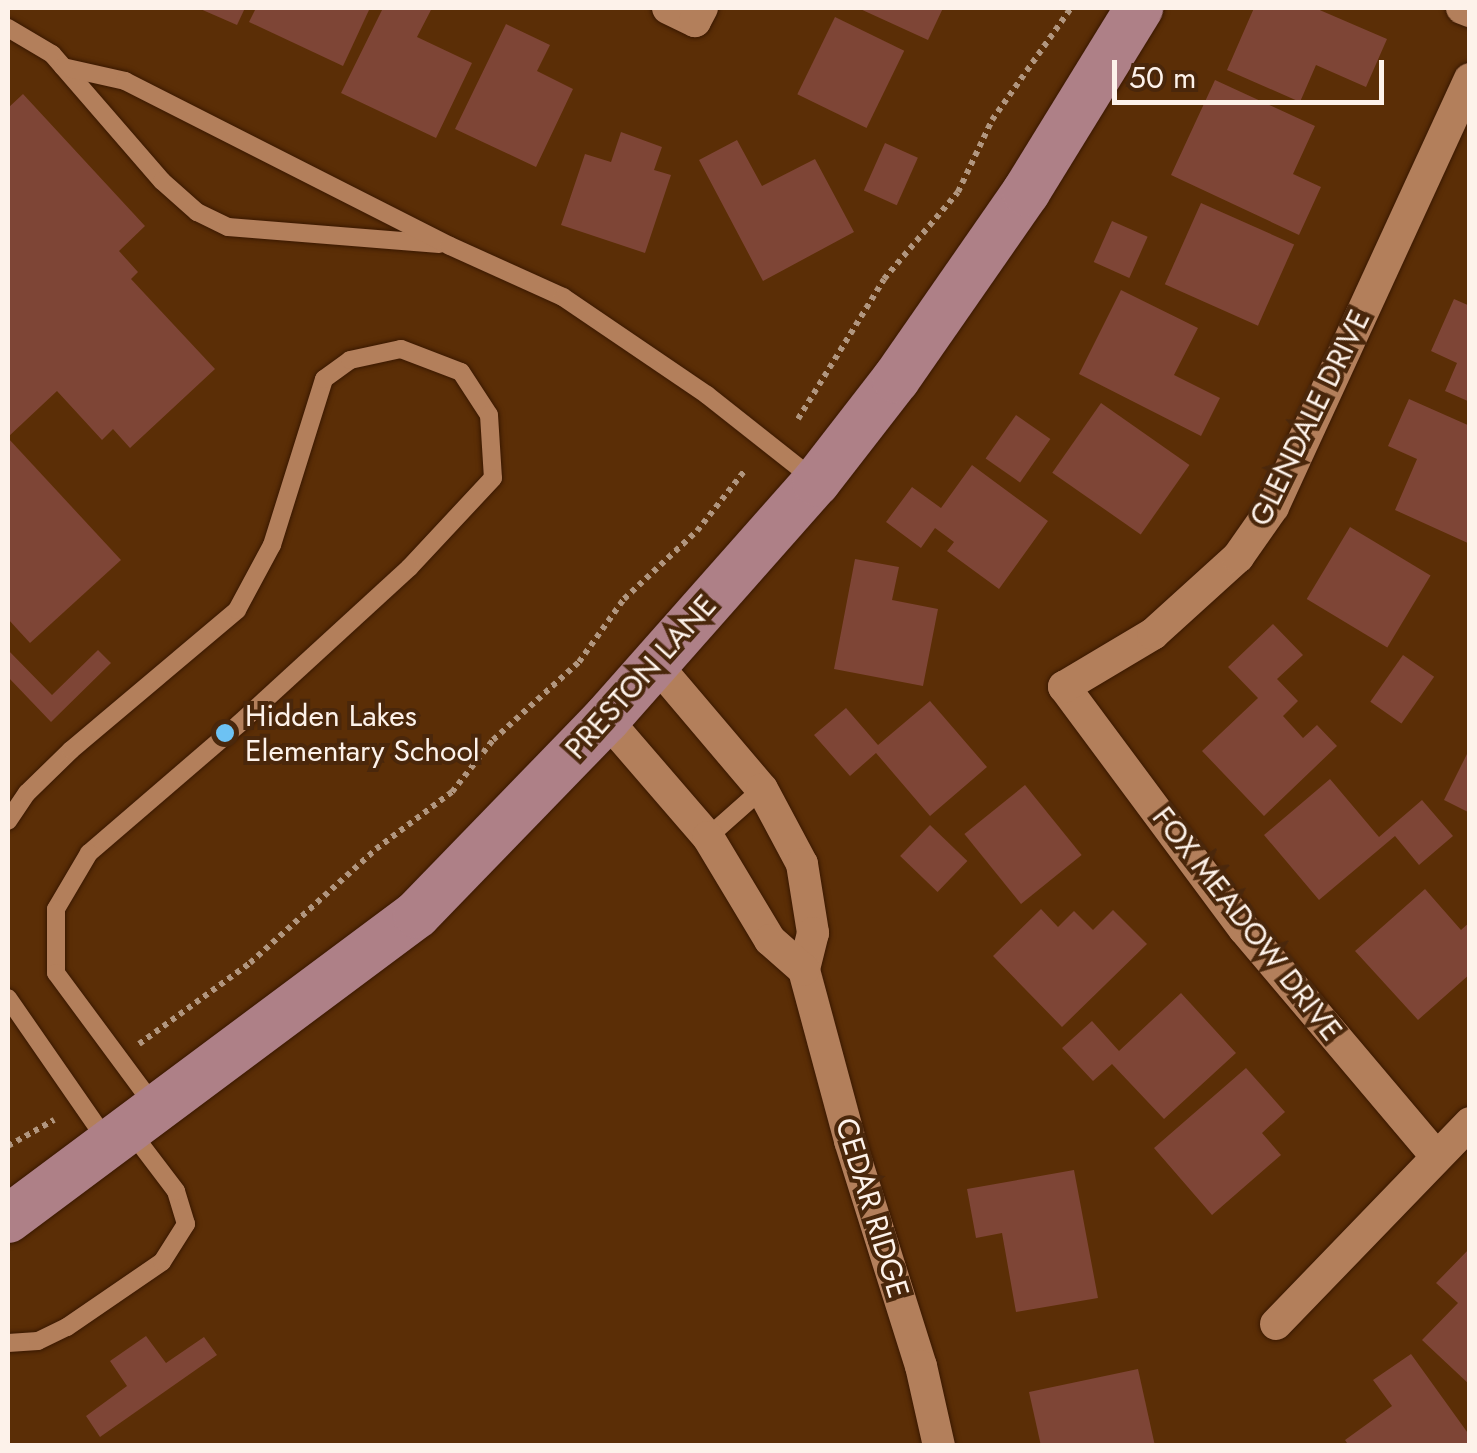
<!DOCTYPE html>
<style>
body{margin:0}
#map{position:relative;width:1477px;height:1453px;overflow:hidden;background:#5b2e06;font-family:Jost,sans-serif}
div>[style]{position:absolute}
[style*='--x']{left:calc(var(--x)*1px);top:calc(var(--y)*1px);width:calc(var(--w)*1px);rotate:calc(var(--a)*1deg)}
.building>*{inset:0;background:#7e4536;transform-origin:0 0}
.path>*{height:6px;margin-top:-3px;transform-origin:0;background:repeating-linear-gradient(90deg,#b1967f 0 5px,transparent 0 10px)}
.roads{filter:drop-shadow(0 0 2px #391800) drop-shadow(0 0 2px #391800)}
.lane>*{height:18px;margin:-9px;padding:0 9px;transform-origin:9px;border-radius:9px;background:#b37f5b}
.street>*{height:32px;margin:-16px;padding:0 16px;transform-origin:16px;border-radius:16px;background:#b37f5b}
.secondary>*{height:48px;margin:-24px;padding:0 24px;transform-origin:24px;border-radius:24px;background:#ae8087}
.dots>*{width:28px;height:28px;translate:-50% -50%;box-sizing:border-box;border:5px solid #4a270b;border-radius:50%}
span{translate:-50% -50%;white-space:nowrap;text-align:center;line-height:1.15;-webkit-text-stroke:8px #4a270b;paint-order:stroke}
.street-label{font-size:30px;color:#fdf2ea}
.poi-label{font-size:30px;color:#fdf2ea}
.left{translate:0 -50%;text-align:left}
.frame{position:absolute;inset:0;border:10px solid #fdf2ea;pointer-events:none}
.scale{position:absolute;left:1112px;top:60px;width:272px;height:45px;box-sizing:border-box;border:5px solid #fdf2ea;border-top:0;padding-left:12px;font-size:30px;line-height:35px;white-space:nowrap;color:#fdf2ea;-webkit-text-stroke:8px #4a270b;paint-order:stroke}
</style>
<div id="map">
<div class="building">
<div style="clip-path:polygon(198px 8px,245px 8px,237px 25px)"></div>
<div style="clip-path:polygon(256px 8px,363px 8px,369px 10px,343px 66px,249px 22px)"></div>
<div style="clip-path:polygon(383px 8px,432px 8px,417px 37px,472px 63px,436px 138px,341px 93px)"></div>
<div style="clip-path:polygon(858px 8px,943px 8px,928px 40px)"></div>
<div style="clip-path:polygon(1254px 8px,1315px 8px,1387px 39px,1366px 87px,1316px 65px,1300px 102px,1227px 70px)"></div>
<div style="left:835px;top:17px;width:77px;height:86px;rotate:26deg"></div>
<div style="clip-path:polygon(506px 24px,550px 45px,537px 71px,573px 89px,536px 167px,455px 129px)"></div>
<div style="clip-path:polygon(1215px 80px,1315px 126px,1293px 174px,1321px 187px,1299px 235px,1171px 175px)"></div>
<div style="clip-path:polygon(23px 94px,145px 226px,119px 251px,138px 272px,131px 279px,215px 369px,130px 448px,113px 429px,102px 440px,57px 391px,8px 437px,8px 108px)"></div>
<div style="clip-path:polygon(621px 132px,662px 147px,654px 170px,671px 175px,645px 253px,561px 225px,585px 154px,611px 162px)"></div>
<div style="clip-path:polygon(737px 140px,762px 186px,815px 159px,854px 232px,763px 281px,699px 160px)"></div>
<div style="left:885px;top:143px;width:36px;height:52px;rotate:24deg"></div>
<div style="left:1201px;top:203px;width:102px;height:89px;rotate:24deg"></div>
<div style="left:1112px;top:221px;width:39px;height:45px;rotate:24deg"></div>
<div style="clip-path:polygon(1121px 290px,1198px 328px,1174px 375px,1220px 398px,1201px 436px,1079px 374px)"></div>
<div style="clip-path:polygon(1454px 299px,1470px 306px,1470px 402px,1445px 391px,1457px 363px,1431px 351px)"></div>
<div style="clip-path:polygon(1409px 399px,1470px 426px,1470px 544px,1395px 510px,1417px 459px,1388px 446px)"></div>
<div style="left:1101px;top:403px;width:108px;height:85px;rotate:35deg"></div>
<div style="left:1016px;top:415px;width:42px;height:53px;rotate:35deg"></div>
<div style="clip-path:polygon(8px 438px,121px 560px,30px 643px,8px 619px)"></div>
<div style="clip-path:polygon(972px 465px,1048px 521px,999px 589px,947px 551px,954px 542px,935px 528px,921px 548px,886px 522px,912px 487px,941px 508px)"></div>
<div style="left:1350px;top:527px;width:94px;height:84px;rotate:31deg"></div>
<div style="clip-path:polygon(855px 559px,899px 567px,892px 600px,938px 609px,923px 686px,834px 669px)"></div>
<div style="clip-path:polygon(1273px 624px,1303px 655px,1277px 679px,1298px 701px,1283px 716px,1303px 738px,1317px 725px,1337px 746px,1264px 816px,1202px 751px,1258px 698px,1228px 667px)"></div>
<div style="clip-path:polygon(8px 650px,52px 695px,98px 650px,111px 663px,51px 722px,8px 677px)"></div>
<div style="left:1403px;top:655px;width:38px;height:57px;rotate:35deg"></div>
<div style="clip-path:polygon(930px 701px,987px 767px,930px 816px,876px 753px,850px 776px,814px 735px,846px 708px,878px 745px)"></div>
<div style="clip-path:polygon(1470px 748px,1470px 813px,1444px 800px)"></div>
<div style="clip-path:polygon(1330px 779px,1379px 837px,1422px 800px,1453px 836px,1419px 865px,1395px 836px,1319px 900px,1264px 835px)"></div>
<div style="left:1025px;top:785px;width:90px;height:78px;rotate:51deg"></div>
<div style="left:930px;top:825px;width:52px;height:43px;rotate:44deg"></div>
<div style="clip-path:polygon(1425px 889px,1461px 930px,1470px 922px,1470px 974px,1418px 1020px,1355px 951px)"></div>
<div style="clip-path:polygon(1041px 909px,1058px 927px,1074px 911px,1093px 930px,1113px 910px,1147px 944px,1062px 1027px,993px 956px)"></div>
<div style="clip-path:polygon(1181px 993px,1236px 1053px,1164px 1119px,1112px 1064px,1093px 1081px,1062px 1048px,1092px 1021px,1119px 1051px)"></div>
<div style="clip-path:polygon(1246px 1068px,1285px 1112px,1262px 1133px,1281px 1155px,1212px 1215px,1154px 1148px)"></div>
<div style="clip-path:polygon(1074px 1170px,1098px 1298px,1016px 1312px,1002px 1233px,976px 1238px,967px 1189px)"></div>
<div style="clip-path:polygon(1470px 1248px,1470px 1385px,1422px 1340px,1458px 1303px,1436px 1283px)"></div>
<div style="clip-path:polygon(146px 1336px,166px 1363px,204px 1337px,217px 1355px,100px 1437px,86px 1416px,127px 1386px,110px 1361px)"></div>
<div style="clip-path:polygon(1411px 1354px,1470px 1436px,1470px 1443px,1349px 1446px,1345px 1440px,1392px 1406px,1373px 1380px)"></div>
<div style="clip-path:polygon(1138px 1369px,1155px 1446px,1041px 1446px,1029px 1392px)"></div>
</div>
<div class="path">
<div style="--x:798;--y:419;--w:164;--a:-58.4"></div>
<div style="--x:884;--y:279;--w:114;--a:-49.6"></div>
<div style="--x:958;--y:192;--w:80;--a:-64.7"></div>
<div style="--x:992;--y:120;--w:137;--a:-54.8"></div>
<div style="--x:139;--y:1044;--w:137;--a:-36.1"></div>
<div style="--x:250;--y:963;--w:170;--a:-42.1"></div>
<div style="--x:376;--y:849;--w:95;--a:-36.9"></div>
<div style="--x:452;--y:792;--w:66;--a:-51.7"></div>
<div style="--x:493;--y:740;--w:116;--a:-42.2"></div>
<div style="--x:579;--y:662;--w:77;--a:-54.5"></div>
<div style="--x:624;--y:599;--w:100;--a:-43"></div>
<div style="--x:697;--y:531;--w:79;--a:-51.7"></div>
<div style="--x:8;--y:1146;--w:53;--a:-29.5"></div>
</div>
<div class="roads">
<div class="lane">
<div style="--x:8;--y:28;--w:51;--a:30.6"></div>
<div style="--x:52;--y:54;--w:168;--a:49.1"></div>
<div style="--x:162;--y:181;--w:47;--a:41.5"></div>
<div style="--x:197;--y:212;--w:34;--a:26"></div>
<div style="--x:228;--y:227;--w:212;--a:4.6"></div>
<div style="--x:63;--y:67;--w:64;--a:12.7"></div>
<div style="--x:125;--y:81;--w:364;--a:26.9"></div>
<div style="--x:450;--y:246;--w:124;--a:24.3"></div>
<div style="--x:563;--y:297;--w:174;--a:34.2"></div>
<div style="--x:707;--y:395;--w:139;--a:38.3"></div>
<div style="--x:8;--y:821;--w:34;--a:-56"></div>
<div style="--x:27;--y:793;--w:62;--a:-44.3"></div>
<div style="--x:71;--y:750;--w:217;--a:-40.1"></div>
<div style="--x:237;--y:610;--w:74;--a:-61.7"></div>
<div style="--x:272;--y:545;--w:174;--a:-72.6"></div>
<div style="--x:324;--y:379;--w:32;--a:-36"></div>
<div style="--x:350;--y:360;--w:52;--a:-12.2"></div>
<div style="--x:401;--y:349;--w:64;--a:21"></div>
<div style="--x:461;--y:372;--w:51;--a:56.9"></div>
<div style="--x:489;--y:415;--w:63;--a:86.4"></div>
<div style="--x:493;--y:478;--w:123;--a:133"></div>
<div style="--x:409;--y:568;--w:231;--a:137.5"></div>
<div style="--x:239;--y:724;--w:198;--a:139.3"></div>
<div style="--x:89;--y:853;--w:65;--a:120.5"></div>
<div style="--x:56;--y:909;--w:64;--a:90"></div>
<div style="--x:56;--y:973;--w:168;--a:53.5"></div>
<div style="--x:708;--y:837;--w:72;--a:-41.6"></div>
<div style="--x:8;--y:998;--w:174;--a:55.3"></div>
<div style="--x:8;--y:1343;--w:30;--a:-4"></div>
<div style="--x:38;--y:1341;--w:32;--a:-26"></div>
<div style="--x:67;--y:1327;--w:115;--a:-34.4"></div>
<div style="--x:162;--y:1262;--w:45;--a:-57.7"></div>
<div style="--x:186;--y:1224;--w:34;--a:-107"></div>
<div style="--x:176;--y:1191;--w:78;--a:-127.2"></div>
</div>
<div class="street">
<div style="--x:668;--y:8;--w:30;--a:26"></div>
<div style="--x:695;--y:21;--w:15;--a:-62"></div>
<div style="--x:1462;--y:8;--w:9;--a:21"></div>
<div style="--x:655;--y:663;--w:165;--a:49.7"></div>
<div style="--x:762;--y:789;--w:85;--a:61.9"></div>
<div style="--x:802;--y:864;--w:70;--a:80.9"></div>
<div style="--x:813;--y:933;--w:38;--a:104"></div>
<div style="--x:804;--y:970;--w:177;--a:74.9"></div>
<div style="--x:850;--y:1141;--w:236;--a:72.5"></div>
<div style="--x:921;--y:1366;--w:82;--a:77.3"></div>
<div style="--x:606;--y:719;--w:156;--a:49.2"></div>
<div style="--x:708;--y:837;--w:120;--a:59"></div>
<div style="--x:770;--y:940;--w:45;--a:41.4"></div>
<div style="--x:1436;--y:1156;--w:297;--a:-130.2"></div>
<div style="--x:1244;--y:929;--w:302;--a:-126.6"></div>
<div style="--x:1064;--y:687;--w:104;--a:-30.8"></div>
<div style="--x:1153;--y:634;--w:115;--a:-42.2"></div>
<div style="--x:1238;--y:557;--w:61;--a:-55"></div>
<div style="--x:1273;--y:507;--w:471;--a:-65.3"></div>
<div style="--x:1276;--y:1324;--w:279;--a:-46"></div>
</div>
<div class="secondary">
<div style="--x:8;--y:1219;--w:510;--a:-36.71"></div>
<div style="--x:417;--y:914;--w:272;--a:-45.9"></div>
<div style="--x:606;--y:719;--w:317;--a:-48.5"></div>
<div style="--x:816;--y:482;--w:130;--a:-52.2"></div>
<div style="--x:896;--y:379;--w:228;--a:-55.2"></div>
<div style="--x:1026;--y:192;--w:216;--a:-58.4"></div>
</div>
</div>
<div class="dots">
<div style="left:225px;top:733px;background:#6dc2f3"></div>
</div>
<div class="street-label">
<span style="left:1310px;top:418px;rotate:-64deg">GLENDALE DRIVE</span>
<span style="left:641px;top:677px;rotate:-48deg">PRESTON LANE</span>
<span style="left:1247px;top:924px;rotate:52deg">FOX MEADOW DRIVE</span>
<span style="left:872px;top:1208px;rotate:73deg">CEDAR RIDGE</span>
</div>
<div class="poi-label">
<span class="left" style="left:245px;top:733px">Hidden Lakes<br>Elementary School</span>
</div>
<div class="frame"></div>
<div class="scale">50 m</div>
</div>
